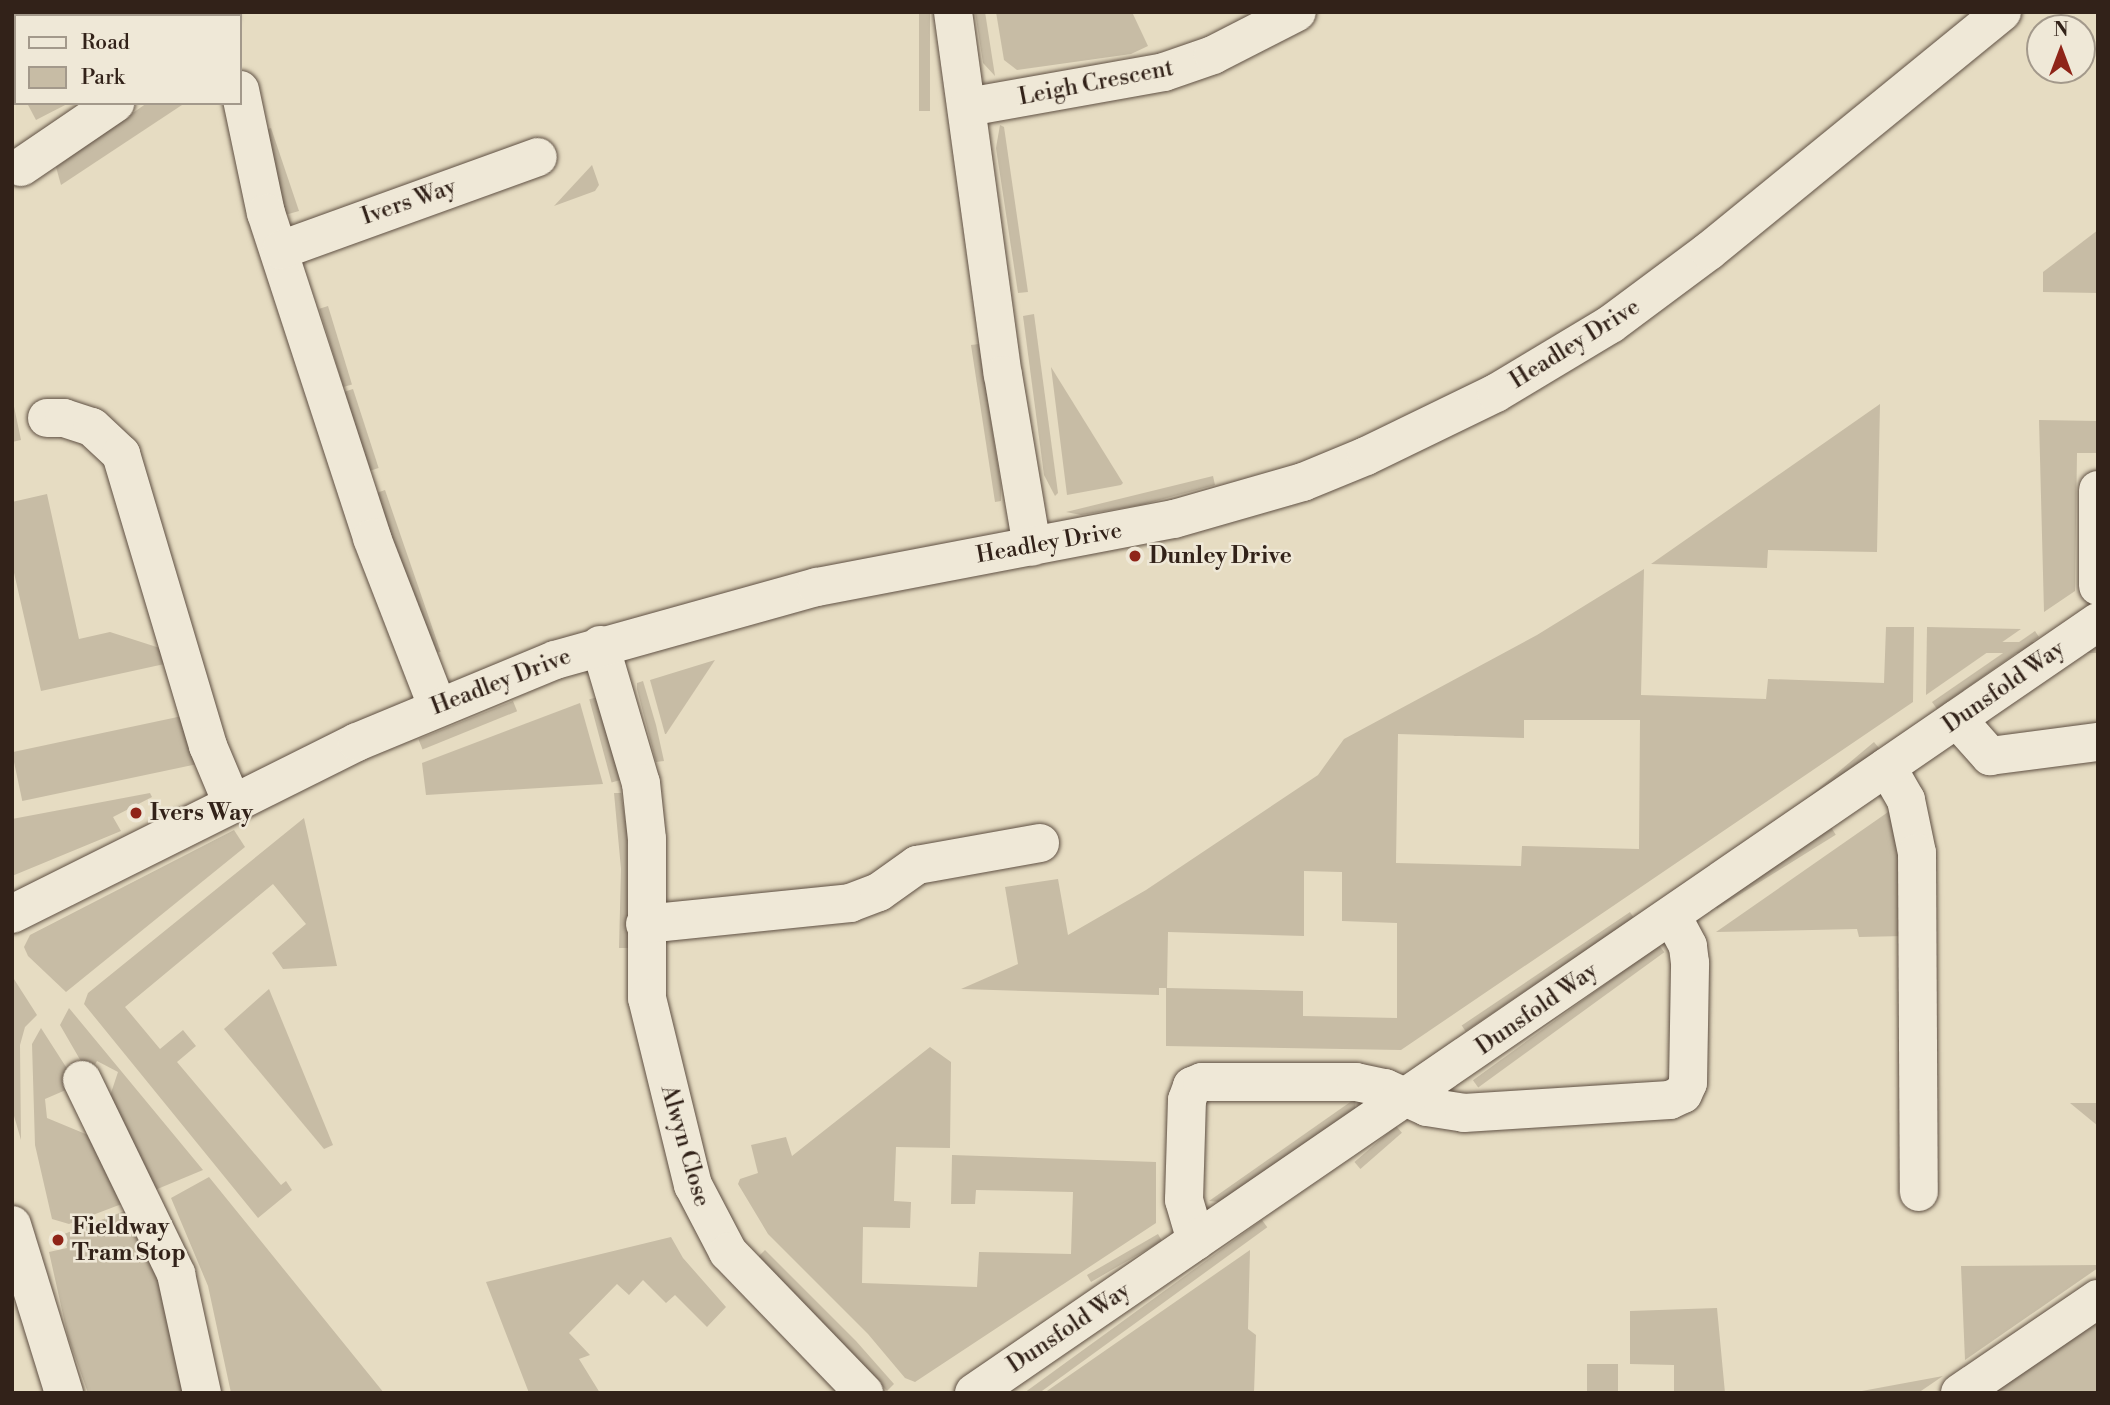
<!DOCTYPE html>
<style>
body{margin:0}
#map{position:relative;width:2110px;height:1405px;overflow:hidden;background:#e6dcc2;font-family:"Libre Bodoni",serif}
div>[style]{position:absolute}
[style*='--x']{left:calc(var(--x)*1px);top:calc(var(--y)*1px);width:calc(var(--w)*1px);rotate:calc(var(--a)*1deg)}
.green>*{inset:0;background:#c7bca5;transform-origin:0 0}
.roads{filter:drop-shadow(0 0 2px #5f5043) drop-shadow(0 0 2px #5f5043)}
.minor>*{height:38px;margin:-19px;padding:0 19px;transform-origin:19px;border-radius:19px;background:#efe8d7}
.tram>*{height:2px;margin:-1px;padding:0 1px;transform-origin:1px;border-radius:1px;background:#322219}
.dots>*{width:19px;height:19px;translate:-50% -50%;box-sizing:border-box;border:4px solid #efe8d7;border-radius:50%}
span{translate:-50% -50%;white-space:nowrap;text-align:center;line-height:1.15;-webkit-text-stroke:5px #efe8d7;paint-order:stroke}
.street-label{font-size:23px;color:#322219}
.poi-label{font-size:23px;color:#322219;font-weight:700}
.left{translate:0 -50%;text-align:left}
.frame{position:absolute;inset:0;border:14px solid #322219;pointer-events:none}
.legend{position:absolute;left:14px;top:14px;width:228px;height:91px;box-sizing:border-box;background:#efe8d7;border:2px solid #a3998b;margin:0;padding:9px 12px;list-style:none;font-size:21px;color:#322219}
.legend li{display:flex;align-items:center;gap:14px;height:35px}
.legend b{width:35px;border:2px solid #a3998b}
.north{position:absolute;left:2026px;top:14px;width:70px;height:70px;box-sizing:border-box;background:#efe8d7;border:2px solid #a3998b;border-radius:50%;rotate:0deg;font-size:19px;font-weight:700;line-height:28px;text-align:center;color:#322219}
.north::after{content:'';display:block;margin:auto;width:24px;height:32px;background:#8f2418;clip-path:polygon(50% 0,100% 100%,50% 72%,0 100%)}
</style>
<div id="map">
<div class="green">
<div style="clip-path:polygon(12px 12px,168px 12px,170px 16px,16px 16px,16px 82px)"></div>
<div style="left:919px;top:12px;width:11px;height:99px"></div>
<div style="clip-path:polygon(975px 12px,985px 12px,995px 76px,983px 63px)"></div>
<div style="clip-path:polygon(996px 12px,1132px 12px,1148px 46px,1131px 54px,1017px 70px,1004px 60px)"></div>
<div style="clip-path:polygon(27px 103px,69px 103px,36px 120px)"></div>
<div style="clip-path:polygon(147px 103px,185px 103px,61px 185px,56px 167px)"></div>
<div style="clip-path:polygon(1000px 125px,1004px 127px,1028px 292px,1018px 293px,996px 148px)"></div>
<div style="clip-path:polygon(271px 128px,299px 211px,285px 215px,265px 130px)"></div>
<div style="clip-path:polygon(592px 165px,599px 185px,595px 191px,554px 206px)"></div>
<div style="clip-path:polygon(2098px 230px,2098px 293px,2043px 292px,2043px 272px)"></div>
<div style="left:328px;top:306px;width:82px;height:9px;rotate:73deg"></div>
<div style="clip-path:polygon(1034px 314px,1058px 493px,1055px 496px,1044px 475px,1023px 316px)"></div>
<div style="clip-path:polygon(979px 344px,1001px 486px,1001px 501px,995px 502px,971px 345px)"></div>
<div style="clip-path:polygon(1051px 367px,1123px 483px,1121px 485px,1067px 495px)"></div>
<div style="left:353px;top:389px;width:83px;height:9px;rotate:72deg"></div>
<div style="clip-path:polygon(12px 397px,21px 440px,12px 442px)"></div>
<div style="clip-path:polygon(1880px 404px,1877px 552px,1768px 550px,1767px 568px,1651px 564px)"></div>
<div style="clip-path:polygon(2039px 420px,2098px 421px,2098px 453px,2077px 453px,2075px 591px,2044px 612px)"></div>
<div style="clip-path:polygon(1213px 476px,1215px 485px,1141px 505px,1081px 515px,1066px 512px)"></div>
<div style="left:385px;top:490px;width:171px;height:9px;rotate:71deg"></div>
<div style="clip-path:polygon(47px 494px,79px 639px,110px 632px,166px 650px,169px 663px,41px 691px,12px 564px,12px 502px)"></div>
<div style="clip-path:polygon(evenodd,1644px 569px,1641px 695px,1766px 699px,1768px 679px,1884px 683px,1886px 627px,1914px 627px,1913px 702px,1401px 1050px,1166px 1046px,1166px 988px,1159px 988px,1159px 995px,961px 989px,1018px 964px,1005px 887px,1058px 879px,1068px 935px,1146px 890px,1318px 775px,1344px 739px,1537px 635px,1644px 569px,1524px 720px,1640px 720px,1639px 849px,1522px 846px,1521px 866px,1396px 863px,1398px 734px,1524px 738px,1524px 720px,1644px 569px,1304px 871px,1342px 872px,1342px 921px,1397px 923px,1397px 1018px,1303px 1016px,1303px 991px,1167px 988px,1168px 932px,1304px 936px,1304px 871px)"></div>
<div style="clip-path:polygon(1927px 627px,2021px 629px,1926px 695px)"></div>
<div style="clip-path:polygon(2035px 631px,2039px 637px,1937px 709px,1932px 702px)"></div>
<div style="left:2098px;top:642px;width:11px;height:133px;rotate:90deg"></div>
<div style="clip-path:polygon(715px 660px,666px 734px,665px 734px,650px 680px)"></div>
<div style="clip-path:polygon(643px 681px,656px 725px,664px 761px,656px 762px,637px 689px,637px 683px)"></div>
<div style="left:598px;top:697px;width:86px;height:9px;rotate:75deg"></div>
<div style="left:513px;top:701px;width:11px;height:102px;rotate:68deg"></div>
<div style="clip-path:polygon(580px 703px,603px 784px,426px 795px,422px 763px)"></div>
<div style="left:187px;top:715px;width:50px;height:179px;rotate:78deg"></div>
<div style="left:1874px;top:742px;width:8px;height:284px;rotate:50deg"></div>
<div style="clip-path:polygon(150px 793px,152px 797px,113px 817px,121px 831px,12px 876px,12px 819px)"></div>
<div style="clip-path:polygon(614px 793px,621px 793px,627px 831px,628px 948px,619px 948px,621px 869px)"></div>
<div style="clip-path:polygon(1891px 810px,1896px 826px,1904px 936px,1859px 937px,1857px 929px,1716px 932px)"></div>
<div style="clip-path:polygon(304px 818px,337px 966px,283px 969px,272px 953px,306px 924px,273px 884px,125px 1007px,160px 1049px,183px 1030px,196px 1046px,177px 1062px,281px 1185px,286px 1181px,292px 1190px,258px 1218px,84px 1004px,88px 993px)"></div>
<div style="left:1831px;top:827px;width:9px;height:140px;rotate:58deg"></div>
<div style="clip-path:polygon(234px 830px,245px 847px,66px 992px,28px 956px,24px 947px,30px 935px)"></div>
<div style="left:1630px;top:912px;width:7px;height:203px;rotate:56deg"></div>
<div style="left:1659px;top:945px;width:9px;height:230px;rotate:54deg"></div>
<div style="clip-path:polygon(12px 976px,37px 1015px,25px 1027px,20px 1045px,21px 1140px,12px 1109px)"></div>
<div style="clip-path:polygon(269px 989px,333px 1145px,324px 1149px,224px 1029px)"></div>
<div style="clip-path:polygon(69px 1008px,203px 1170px,155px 1190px,110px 1096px,118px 1072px,97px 1061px,92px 1070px,86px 1070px,60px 1025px)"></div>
<div style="clip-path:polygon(41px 1028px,75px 1081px,75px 1086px,45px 1099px,47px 1118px,88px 1135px,127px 1202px,69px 1224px,52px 1219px,35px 1145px,32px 1044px)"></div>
<div style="clip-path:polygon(930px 1047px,951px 1062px,950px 1148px,896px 1147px,894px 1201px,911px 1202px,910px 1228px,863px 1227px,862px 1283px,977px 1287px,979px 1252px,1071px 1254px,1073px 1192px,976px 1190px,975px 1204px,951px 1204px,952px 1155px,1156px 1162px,1156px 1223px,915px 1382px,905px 1378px,868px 1334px,768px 1234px,738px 1184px,740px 1179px,758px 1173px,751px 1145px,786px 1137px,792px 1156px)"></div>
<div style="clip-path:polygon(1356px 1098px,1355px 1108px,1220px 1202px,1209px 1201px)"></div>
<div style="clip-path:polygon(2070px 1103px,2098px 1103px,2098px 1126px)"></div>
<div style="left:1396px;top:1126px;width:9px;height:55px;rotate:49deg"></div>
<div style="clip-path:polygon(209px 1177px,384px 1393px,231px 1393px,208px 1286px,171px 1198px)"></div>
<div style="clip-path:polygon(130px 1209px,157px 1269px,187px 1393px,88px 1393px,68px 1337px,49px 1252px,67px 1248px,64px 1234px)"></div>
<div style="left:1262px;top:1220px;width:9px;height:306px;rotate:54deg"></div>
<div style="left:1158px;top:1234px;width:8px;height:82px;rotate:60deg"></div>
<div style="clip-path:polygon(671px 1237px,683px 1258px,726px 1307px,707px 1327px,675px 1295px,666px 1303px,643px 1280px,629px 1295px,617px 1284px,569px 1333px,590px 1355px,579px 1359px,600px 1393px,529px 1393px,486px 1282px)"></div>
<div style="clip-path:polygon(765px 1250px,856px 1341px,894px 1384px,887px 1391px,758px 1257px)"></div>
<div style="clip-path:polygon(1250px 1250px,1248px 1329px,1256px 1335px,1254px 1393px,1044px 1393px)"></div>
<div style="clip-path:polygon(2098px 1265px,2098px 1268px,1965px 1360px,1961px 1266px)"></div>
<div style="clip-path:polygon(1717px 1308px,1725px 1393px,1674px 1393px,1674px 1365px,1630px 1364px,1630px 1311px)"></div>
<div style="clip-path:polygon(2098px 1314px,2098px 1393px,1983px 1393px)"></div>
<div style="left:1587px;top:1364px;width:31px;height:29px"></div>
<div style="clip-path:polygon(1943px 1376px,1918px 1393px,1851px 1393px)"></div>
</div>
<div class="roads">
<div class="minor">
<div style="--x:217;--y:12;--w:4;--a:63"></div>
<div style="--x:953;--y:12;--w:366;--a:82.2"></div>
<div style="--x:1003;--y:375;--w:174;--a:80.4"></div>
<div style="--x:240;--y:90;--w:126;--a:78.1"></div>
<div style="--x:266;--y:213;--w:342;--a:71.9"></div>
<div style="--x:372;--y:538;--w:180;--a:68.8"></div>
<div style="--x:968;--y:107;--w:199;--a:-10.1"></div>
<div style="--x:1164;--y:72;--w:52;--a:-19.1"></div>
<div style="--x:1213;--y:55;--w:94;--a:-27.1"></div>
<div style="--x:21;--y:167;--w:114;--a:-34.2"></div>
<div style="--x:281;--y:250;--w:273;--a:-19.9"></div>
<div style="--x:47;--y:418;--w:17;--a:0"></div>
<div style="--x:64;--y:418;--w:29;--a:18"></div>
<div style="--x:92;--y:427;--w:40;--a:43"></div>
<div style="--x:121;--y:454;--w:305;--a:73.4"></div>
<div style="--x:208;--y:746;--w:62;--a:67.2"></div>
<div style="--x:2098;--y:490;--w:96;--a:90"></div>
<div style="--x:600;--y:645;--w:144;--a:73.5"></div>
<div style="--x:641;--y:783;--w:56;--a:83.9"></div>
<div style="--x:647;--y:839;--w:159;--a:90"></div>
<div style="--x:647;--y:998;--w:193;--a:76.2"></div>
<div style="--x:693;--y:1185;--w:76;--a:62.4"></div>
<div style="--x:728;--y:1252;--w:196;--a:46"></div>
<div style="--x:1957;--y:719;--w:50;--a:48.3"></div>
<div style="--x:1990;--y:756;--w:109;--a:-7.4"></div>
<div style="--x:1887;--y:767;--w:38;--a:60"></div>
<div style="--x:1906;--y:800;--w:54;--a:78.3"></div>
<div style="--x:1917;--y:853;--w:339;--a:89.7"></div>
<div style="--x:12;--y:914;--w:385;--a:-26.5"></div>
<div style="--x:357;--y:742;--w:214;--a:-22.5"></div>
<div style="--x:555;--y:660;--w:272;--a:-15.6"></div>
<div style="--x:817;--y:587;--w:363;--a:-10.8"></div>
<div style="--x:1174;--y:519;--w:134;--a:-16"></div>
<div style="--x:1303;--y:482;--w:68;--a:-22.4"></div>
<div style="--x:1366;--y:456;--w:144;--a:-25.9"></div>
<div style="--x:1496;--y:393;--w:134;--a:-31"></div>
<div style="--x:1611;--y:324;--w:122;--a:-36.7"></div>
<div style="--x:1709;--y:251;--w:378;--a:-39.2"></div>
<div style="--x:645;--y:924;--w:206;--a:-5.8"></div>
<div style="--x:850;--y:903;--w:31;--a:-21"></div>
<div style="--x:879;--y:892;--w:47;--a:-35.4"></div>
<div style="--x:917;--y:865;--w:125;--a:-10.1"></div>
<div style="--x:82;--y:1080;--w:216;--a:64.1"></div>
<div style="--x:176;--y:1274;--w:122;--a:77.7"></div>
<div style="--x:12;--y:1225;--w:176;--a:72.8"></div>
<div style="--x:1196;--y:1241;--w:43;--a:-106.3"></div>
<div style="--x:1184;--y:1200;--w:100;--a:-88.3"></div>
<div style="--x:1187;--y:1100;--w:15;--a:-70"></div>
<div style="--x:1192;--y:1086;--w:11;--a:-22"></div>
<div style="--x:1202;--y:1082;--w:154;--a:0"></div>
<div style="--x:1356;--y:1082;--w:30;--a:12"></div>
<div style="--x:1385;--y:1088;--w:46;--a:24.3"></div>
<div style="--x:1427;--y:1107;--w:37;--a:9"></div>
<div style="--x:1464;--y:1113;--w:206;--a:-3.6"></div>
<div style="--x:1670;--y:1100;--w:14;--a:-25"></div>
<div style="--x:1683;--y:1094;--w:12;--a:-66"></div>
<div style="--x:1688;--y:1083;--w:120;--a:-89"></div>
<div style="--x:1690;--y:963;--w:17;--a:-97"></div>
<div style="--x:1688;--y:946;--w:34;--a:-118"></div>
<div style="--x:974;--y:1393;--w:1363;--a:-34.45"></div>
<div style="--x:1960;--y:1393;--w:167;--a:-34.3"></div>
</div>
</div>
<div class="tram">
<div style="--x:12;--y:1391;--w:2;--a:63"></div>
</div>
<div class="dots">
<div style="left:1135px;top:556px;background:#8f2418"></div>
<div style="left:136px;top:813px;background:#8f2418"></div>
<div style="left:58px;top:1240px;background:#8f2418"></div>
</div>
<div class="street-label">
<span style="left:1096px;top:83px;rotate:-11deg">Leigh Crescent</span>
<span style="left:409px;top:202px;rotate:-19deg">Ivers Way</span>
<span style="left:1575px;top:344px;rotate:-32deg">Headley Drive</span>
<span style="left:1049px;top:543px;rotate:-10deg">Headley Drive</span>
<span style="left:501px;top:682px;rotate:-21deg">Headley Drive</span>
<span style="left:2004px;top:687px;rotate:-35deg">Dunsfold Way</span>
<span style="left:1537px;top:1009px;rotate:-35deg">Dunsfold Way</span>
<span style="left:685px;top:1146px;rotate:74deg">Alwyn Close</span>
<span style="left:1069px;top:1328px;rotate:-34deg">Dunsfold Way</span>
</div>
<div class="poi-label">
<span class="left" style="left:1149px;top:556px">Dunley Drive</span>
<span class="left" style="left:150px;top:813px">Ivers Way</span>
<span class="left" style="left:72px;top:1240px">Fieldway<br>Tram Stop</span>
</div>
<div class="frame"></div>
<ul class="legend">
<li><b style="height:9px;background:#efe8d7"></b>Road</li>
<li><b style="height:19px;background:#c7bca5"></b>Park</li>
</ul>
<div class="north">N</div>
</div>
